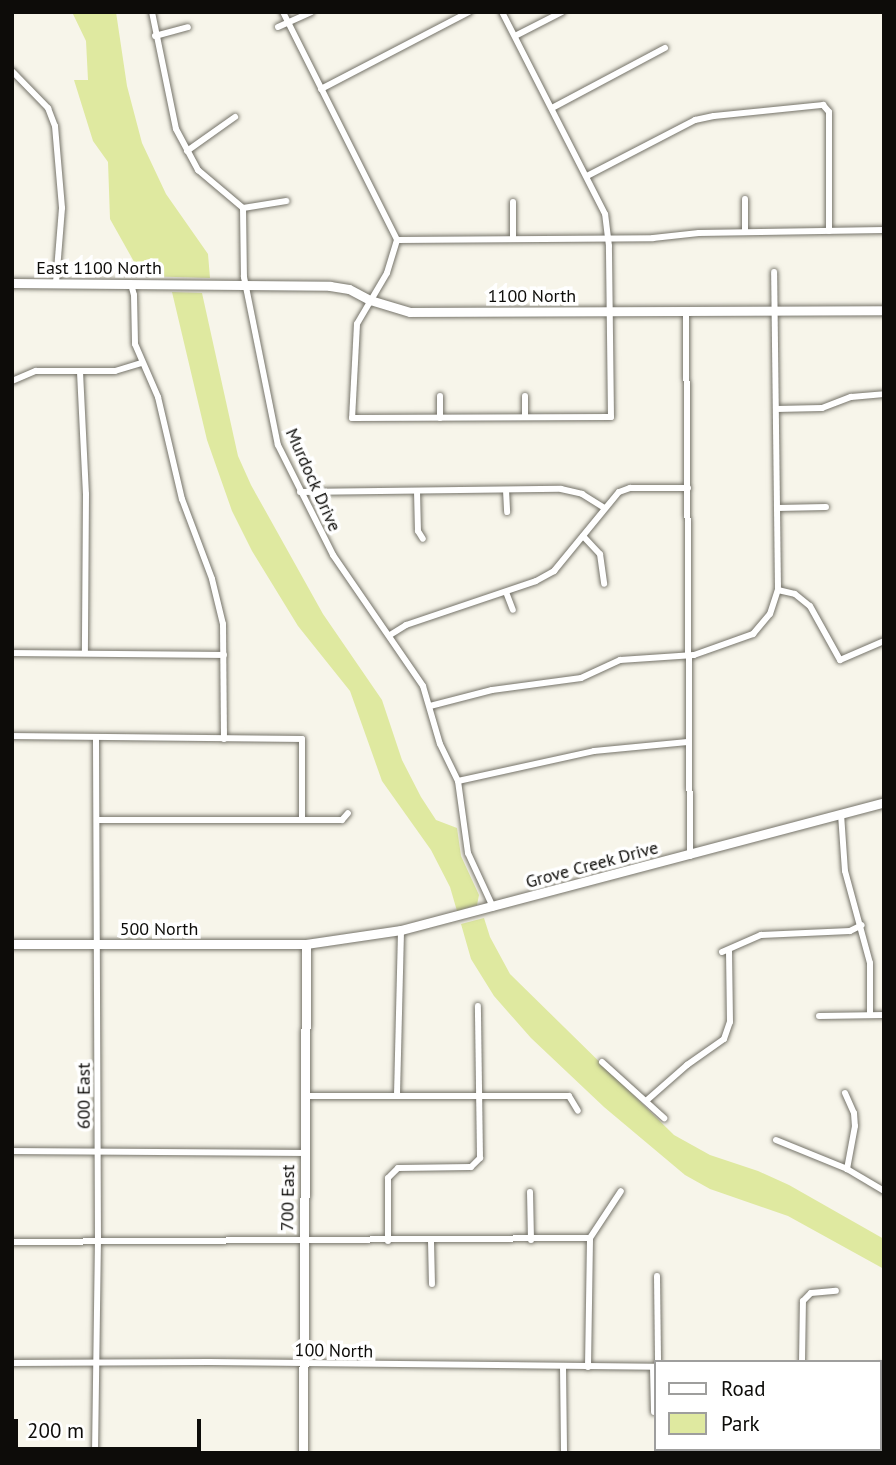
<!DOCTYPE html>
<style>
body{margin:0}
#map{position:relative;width:896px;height:1465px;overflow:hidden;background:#f7f5ea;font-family:"PT Sans",sans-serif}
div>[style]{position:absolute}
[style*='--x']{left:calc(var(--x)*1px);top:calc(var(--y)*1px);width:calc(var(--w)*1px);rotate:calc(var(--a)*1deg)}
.green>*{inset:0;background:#dfe9a0}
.roads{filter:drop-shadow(0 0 2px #757369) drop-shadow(0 0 2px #757369)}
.street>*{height:6px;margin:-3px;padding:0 3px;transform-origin:3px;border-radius:3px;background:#fff}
.secondary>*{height:9px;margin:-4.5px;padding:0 4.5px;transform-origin:4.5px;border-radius:4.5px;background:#fff}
span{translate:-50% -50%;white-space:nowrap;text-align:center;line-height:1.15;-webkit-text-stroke:7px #fff;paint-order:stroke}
.street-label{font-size:18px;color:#0d0c09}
.frame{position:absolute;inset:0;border:14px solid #0d0c09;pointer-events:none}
.legend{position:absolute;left:654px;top:1360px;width:228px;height:91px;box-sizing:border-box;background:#fff;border:2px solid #9e9e9d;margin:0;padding:9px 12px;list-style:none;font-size:21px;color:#0d0c09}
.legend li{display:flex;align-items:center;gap:14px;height:35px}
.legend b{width:35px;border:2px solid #9e9e9d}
.scale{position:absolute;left:14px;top:1419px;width:187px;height:32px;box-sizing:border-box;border:4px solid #0d0c09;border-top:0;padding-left:9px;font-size:21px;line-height:24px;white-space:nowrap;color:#0d0c09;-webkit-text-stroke:5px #fff;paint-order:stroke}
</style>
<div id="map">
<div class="green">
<div style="clip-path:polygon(72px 12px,116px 12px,127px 86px,142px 143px,166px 194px,208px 254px,210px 278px,142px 276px,110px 219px,108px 162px,93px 141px,74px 80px,88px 80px,86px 41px)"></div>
<div style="clip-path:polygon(172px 292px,202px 293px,238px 456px,251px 485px,323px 614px,382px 700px,402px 760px,421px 797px,436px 820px,457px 828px,461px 856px,479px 895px,477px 905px,457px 911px,450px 887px,431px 850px,382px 781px,350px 691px,298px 626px,252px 551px,232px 511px,207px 440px)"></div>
<div style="clip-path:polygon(484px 918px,490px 937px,510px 974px,674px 1135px,710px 1155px,758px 1171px,789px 1185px,884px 1239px,884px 1269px,788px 1216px,710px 1189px,685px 1175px,604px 1107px,531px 1038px,494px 996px,471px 959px,461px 924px)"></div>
</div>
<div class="roads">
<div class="street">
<div style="--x:152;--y:12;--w:119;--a:78.4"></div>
<div style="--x:176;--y:129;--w:47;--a:61.8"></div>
<div style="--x:198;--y:170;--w:59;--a:40.2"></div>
<div style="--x:243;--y:208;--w:69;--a:89.2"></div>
<div style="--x:244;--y:277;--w:171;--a:78.6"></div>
<div style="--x:278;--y:445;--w:123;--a:63.4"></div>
<div style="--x:333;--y:555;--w:159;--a:55.5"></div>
<div style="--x:423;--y:686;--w:60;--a:73.7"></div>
<div style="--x:440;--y:744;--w:41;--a:64.1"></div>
<div style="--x:458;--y:781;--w:73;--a:82.1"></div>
<div style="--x:468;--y:853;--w:60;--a:65.2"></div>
<div style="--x:283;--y:12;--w:255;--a:63.4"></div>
<div style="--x:397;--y:240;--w:34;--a:107"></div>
<div style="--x:387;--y:273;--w:59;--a:120.5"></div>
<div style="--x:357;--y:324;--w:94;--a:93"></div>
<div style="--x:352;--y:418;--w:259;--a:-0.2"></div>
<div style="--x:611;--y:417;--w:171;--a:-90.7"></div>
<div style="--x:609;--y:246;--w:32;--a:-97"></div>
<div style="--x:605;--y:214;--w:227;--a:-117"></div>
<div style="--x:278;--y:27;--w:36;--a:-24"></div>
<div style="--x:155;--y:36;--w:34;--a:-15"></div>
<div style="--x:515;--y:36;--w:53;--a:-27.1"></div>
<div style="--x:12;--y:71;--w:52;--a:45.8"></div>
<div style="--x:48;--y:108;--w:19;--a:69"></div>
<div style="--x:55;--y:126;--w:82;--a:85.1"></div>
<div style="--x:62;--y:208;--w:75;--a:94.6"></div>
<div style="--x:321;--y:89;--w:167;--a:-27.5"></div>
<div style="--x:552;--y:108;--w:128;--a:-28"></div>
<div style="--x:187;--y:151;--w:59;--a:-35.3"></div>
<div style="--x:587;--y:176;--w:122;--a:-27.4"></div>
<div style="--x:695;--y:120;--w:19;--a:-12"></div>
<div style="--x:714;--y:116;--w:110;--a:-5.8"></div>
<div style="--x:823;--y:105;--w:9;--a:49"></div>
<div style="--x:829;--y:112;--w:119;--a:90"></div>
<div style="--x:745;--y:199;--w:33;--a:90"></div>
<div style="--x:243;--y:208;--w:44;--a:-9.2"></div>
<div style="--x:513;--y:239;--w:37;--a:-90"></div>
<div style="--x:397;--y:240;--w:256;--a:-0.4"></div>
<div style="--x:653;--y:238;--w:46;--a:-6.2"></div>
<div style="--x:699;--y:233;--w:185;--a:-0.9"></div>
<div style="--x:131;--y:284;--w:11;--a:75"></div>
<div style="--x:134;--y:295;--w:49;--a:88.8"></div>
<div style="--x:135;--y:344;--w:58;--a:66.5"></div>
<div style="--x:158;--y:397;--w:105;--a:76.8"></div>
<div style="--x:182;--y:499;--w:85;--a:69.4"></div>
<div style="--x:212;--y:579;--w:46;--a:76.3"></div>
<div style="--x:223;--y:624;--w:115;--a:89.5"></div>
<div style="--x:686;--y:311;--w:545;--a:89.58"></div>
<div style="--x:80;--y:372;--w:122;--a:87.2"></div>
<div style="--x:86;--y:494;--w:159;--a:90.4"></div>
<div style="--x:12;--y:381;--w:26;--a:-23"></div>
<div style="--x:36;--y:371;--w:79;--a:0"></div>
<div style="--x:115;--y:371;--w:28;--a:-17"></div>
<div style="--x:525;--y:396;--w:21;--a:90"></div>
<div style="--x:776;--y:409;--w:46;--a:-1.2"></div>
<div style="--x:822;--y:408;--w:31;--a:-21"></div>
<div style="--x:851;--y:397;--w:33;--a:-5"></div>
<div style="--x:440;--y:418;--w:22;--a:-90"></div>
<div style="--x:506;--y:490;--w:22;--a:87"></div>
<div style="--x:417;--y:491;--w:40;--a:88.6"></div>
<div style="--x:418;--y:531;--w:9;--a:58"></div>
<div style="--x:300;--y:492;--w:261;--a:-0.7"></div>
<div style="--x:561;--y:489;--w:22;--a:13"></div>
<div style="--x:582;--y:494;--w:26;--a:32"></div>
<div style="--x:777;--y:508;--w:49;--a:-1.2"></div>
<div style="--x:583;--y:536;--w:25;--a:47"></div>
<div style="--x:600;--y:554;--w:30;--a:82"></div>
<div style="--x:778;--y:590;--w:17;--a:13"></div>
<div style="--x:795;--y:594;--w:19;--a:39"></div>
<div style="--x:810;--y:606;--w:62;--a:60.9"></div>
<div style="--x:840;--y:660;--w:48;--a:-23.4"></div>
<div style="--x:506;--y:592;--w:19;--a:69"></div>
<div style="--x:390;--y:635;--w:19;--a:-32"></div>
<div style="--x:406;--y:625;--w:137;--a:-18.7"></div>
<div style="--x:536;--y:581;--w:21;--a:-29"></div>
<div style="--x:554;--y:571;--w:102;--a:-50.6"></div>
<div style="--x:619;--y:492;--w:12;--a:-20"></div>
<div style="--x:630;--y:488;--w:58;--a:0"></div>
<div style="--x:12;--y:653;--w:212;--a:0.5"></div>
<div style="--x:430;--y:706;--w:64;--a:-14.5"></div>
<div style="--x:492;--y:690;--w:90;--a:-7.7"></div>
<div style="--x:581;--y:678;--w:43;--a:-24.8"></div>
<div style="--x:620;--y:660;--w:74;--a:-3.9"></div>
<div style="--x:694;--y:655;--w:63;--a:-19.6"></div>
<div style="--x:753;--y:634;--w:26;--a:-50"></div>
<div style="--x:770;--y:614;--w:25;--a:-72"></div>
<div style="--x:778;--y:590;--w:318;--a:-90.7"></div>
<div style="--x:12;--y:736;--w:290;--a:0.6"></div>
<div style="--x:302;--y:739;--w:81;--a:90"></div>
<div style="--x:458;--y:781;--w:139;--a:-12.4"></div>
<div style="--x:594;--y:751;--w:94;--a:-5.5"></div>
<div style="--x:841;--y:814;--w:57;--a:86"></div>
<div style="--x:845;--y:871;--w:95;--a:74.8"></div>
<div style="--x:870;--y:963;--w:50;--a:90"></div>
<div style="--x:97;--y:820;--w:245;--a:0"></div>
<div style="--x:342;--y:820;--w:9;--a:-49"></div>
<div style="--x:722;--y:952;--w:43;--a:-23.6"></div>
<div style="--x:761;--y:935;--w:89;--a:-2.6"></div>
<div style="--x:850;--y:931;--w:13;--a:-27"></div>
<div style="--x:819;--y:1016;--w:65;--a:-0.9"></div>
<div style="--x:602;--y:1062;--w:84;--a:42.1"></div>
<div style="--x:845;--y:1093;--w:22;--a:66"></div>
<div style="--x:854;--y:1113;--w:13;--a:86"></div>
<div style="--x:855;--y:1126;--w:44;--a:100.5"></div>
<div style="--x:397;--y:1095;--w:165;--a:-88.6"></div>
<div style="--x:305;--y:1096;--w:264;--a:0"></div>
<div style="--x:569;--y:1096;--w:17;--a:59"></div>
<div style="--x:646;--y:1101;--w:55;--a:-41.3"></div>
<div style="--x:687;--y:1065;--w:45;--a:-35.1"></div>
<div style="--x:724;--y:1039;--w:18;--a:-71"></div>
<div style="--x:730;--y:1022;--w:72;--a:-90.8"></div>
<div style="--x:776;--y:1140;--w:77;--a:22.2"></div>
<div style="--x:847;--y:1169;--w:43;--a:30.7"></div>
<div style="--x:12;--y:1151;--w:292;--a:0.4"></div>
<div style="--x:530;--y:1192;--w:48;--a:88.8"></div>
<div style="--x:388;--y:1241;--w:63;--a:-90"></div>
<div style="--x:388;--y:1178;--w:14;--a:-45"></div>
<div style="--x:398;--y:1168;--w:73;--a:-0.8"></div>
<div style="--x:471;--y:1167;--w:13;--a:-45"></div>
<div style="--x:480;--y:1158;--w:152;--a:-90.8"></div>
<div style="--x:431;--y:1241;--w:43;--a:88.7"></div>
<div style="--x:12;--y:1242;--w:578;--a:-0.4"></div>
<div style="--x:657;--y:1276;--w:86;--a:89.3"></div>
<div style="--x:802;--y:1362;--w:61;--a:-89.1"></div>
<div style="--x:803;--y:1301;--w:11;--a:-45"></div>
<div style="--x:811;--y:1293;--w:25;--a:-5"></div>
<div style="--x:12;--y:1363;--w:197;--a:-0.3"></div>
<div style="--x:209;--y:1362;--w:447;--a:0.6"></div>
<div style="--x:563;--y:1367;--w:86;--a:89.3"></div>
<div style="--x:588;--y:1367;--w:129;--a:-89.1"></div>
<div style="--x:590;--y:1238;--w:56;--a:-56.6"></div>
<div style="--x:653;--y:1367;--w:45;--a:88.7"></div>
<div style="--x:880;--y:1367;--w:4;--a:0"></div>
<div style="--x:95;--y:1453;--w:211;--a:-89.2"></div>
<div style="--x:98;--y:1242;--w:503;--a:-90.23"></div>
</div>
<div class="secondary">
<div style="--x:12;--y:283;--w:318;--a:0.5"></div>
<div style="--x:330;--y:286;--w:19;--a:9"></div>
<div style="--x:349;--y:289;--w:24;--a:28"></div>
<div style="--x:370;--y:300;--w:42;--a:16.7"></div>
<div style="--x:410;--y:312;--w:474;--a:-0.2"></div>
<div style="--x:12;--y:944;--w:294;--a:0"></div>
<div style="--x:306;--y:944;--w:96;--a:-8.4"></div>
<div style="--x:401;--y:930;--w:500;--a:-14.8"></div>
<div style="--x:303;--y:1453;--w:509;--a:-89.66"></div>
</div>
</div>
<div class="street-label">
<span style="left:99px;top:268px">East 1100 North</span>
<span style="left:532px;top:296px">1100 North</span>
<span style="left:313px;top:480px;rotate:66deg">Murdock Drive</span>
<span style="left:592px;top:865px;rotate:-15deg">Grove Creek Drive</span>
<span style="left:159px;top:929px">500 North</span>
<span style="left:84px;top:1096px;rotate:-90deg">600 East</span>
<span style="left:288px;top:1198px;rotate:-89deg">700 East</span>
<span style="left:334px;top:1351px;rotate:1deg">100 North</span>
</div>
<div class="frame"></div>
<ul class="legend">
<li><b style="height:9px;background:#fff"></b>Road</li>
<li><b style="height:19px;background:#dfe9a0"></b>Park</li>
</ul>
<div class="scale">200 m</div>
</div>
